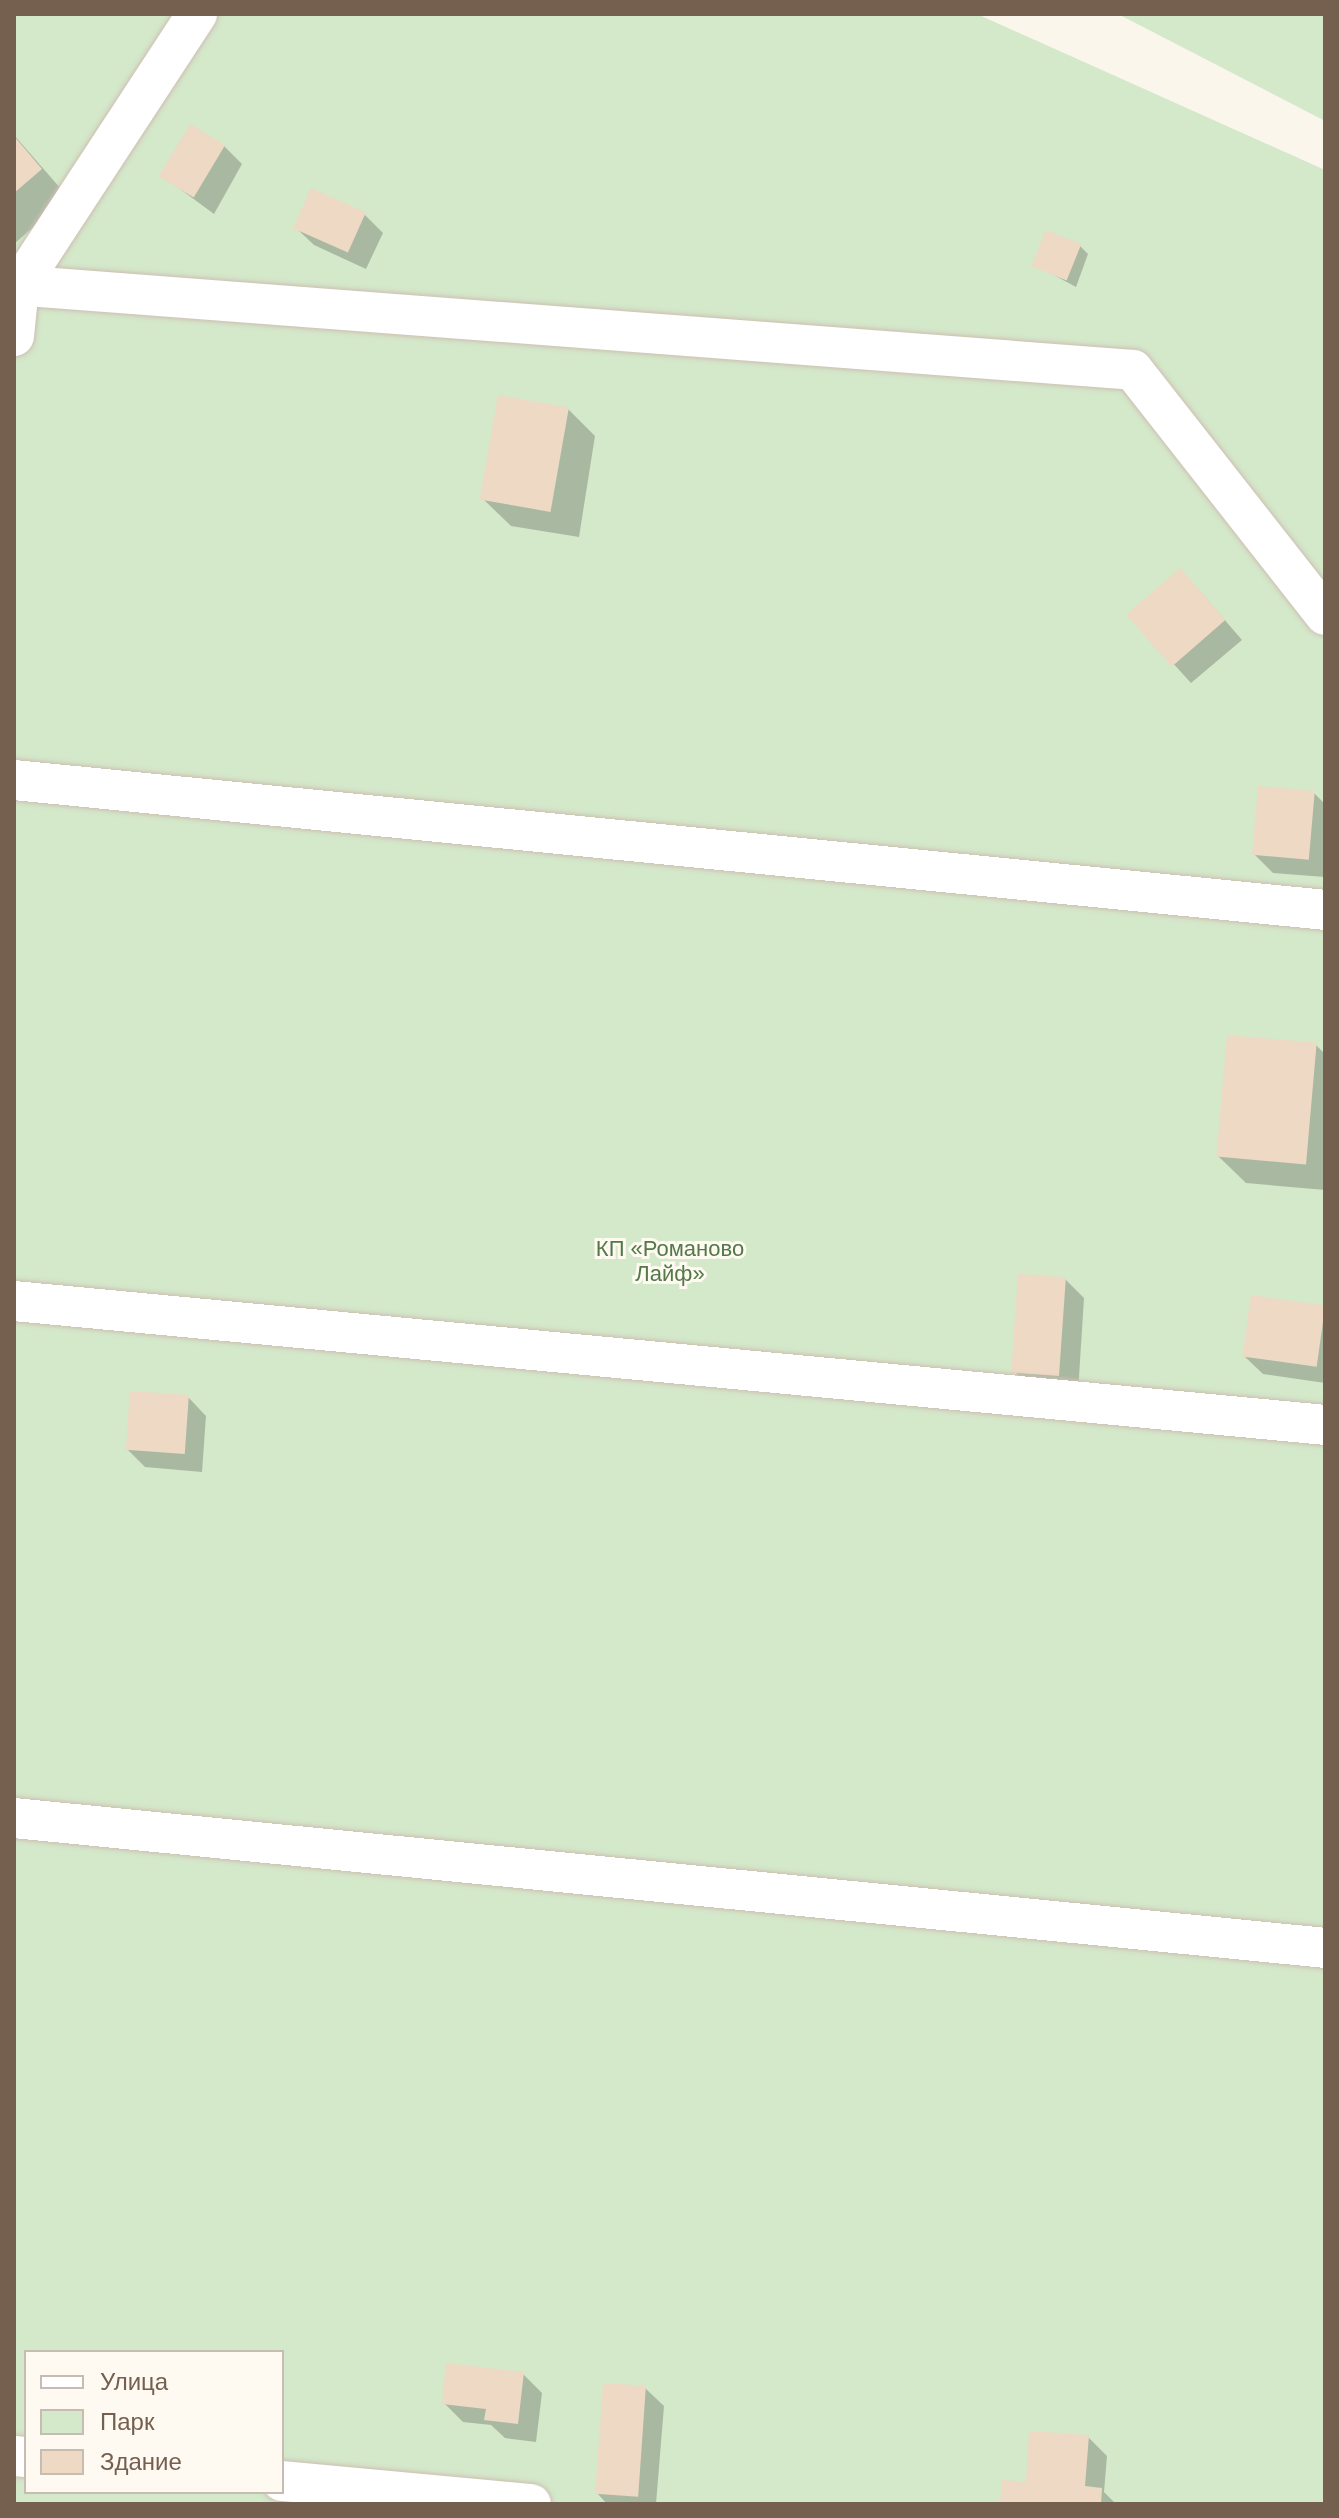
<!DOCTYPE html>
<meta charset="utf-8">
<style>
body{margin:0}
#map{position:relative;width:1339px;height:2518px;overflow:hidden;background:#fbf6eb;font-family:Helvetica,sans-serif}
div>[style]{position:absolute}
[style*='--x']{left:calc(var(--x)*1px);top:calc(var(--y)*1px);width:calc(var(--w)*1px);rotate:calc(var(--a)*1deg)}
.green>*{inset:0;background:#d4e8ca}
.shadow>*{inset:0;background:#0003}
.building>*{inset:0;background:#eed9c5;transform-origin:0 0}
.roads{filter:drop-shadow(0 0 2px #cdbfb2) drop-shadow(0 0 2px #cdbfb2)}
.minor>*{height:40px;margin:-20px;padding:0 20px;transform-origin:20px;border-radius:20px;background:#fff}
span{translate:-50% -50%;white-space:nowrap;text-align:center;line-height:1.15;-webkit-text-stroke:6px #fefaf2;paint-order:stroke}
.park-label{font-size:22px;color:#537949}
.frame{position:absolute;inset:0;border:16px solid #756050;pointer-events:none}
.legend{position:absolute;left:24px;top:2350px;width:260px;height:144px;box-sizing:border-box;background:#fefaf2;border:2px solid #c7bcb1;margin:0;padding:10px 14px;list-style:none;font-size:24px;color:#756050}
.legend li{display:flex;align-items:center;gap:16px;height:40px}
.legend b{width:40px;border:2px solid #c7bcb1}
</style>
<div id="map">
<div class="green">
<div style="clip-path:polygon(evenodd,14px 14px,977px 14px,1325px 170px,1325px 2504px,14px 2504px,14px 14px,26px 2352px,282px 2352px,282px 2492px,26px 2492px,26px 2352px)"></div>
<div style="clip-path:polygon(1118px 14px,1325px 14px,1325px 121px)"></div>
</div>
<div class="shadow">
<div style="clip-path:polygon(14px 135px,68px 197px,14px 244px)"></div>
<div style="clip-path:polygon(224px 146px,242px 164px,214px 214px,161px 175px)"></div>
<div style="clip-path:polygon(364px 214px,383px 233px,366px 269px,314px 245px,295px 227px)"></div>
<div style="clip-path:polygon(1079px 245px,1088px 254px,1076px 287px,1035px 265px)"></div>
<div style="clip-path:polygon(568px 409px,595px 436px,579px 537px,511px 526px,483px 499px)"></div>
<div style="clip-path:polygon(1198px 589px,1242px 640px,1191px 683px,1129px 615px)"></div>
<div style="clip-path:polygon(1314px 793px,1325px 804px,1325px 877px,1273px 873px,1255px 855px)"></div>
<div style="clip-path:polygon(1316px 1045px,1325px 1054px,1325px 1190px,1246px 1183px,1218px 1156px)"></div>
<div style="clip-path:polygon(1065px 1279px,1084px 1298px,1078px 1393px,1033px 1390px,1015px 1372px)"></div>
<div style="clip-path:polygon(1253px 1297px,1325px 1307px,1325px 1383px,1263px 1374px,1244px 1356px)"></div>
<div style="clip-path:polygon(188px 1397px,206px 1416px,202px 1472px,145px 1467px,127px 1449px)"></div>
<div style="clip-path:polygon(523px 2374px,542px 2393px,536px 2442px,505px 2438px,491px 2425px,463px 2422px,444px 2403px)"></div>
<div style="clip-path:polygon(645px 2388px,664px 2406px,656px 2504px,607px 2504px,597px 2493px)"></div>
<div style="clip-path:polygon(1088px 2437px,1107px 2456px,1104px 2492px,1116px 2504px,1002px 2501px)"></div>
</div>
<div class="building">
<div style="left:190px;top:124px;width:41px;height:61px;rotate:31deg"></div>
<div style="clip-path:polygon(14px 136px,42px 169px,14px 193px)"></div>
<div style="left:311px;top:188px;width:60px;height:44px;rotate:24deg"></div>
<div style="left:1046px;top:230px;width:38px;height:39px;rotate:22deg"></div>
<div style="left:498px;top:395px;width:72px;height:106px;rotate:10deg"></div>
<div style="left:1180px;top:568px;width:69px;height:71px;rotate:49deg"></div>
<div style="left:1258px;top:786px;width:57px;height:69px;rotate:5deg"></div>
<div style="left:1227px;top:1035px;width:90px;height:122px;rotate:5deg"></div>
<div style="left:1018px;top:1274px;width:48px;height:99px;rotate:4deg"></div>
<div style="left:1251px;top:1295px;width:75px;height:62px;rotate:8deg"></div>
<div style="left:130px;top:1391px;width:59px;height:59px;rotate:4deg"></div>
<div style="clip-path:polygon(446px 2363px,524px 2372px,518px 2424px,484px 2420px,486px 2409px,442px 2404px)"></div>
<div style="left:603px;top:2383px;width:43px;height:111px;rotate:4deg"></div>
<div style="clip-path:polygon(1029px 2431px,1089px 2435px,1085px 2486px,1102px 2488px,1101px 2504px,1000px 2502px,1002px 2480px,1026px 2482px)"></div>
</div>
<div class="roads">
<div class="minor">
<div style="--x:14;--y:285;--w:1122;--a:4.34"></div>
<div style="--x:1133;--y:370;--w:311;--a:51.9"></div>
<div style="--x:14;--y:336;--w:50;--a:-84.3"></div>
<div style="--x:19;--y:286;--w:325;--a:-56.8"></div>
<div style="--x:14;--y:780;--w:1317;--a:5.66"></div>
<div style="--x:14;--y:1301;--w:1317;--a:5.4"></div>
<div style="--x:14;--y:1818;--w:1317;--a:5.66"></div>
<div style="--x:14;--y:2456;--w:12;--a:5"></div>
<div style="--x:282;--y:2481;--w:250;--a:5.3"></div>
</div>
</div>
<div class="park-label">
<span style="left:670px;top:1261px">КП «Романово<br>Лайф»</span>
</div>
<div class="frame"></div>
<ul class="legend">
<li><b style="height:10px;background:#fff"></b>Улица</li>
<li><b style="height:22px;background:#d4e8ca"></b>Парк</li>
<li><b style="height:22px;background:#eed9c5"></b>Здание</li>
</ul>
</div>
